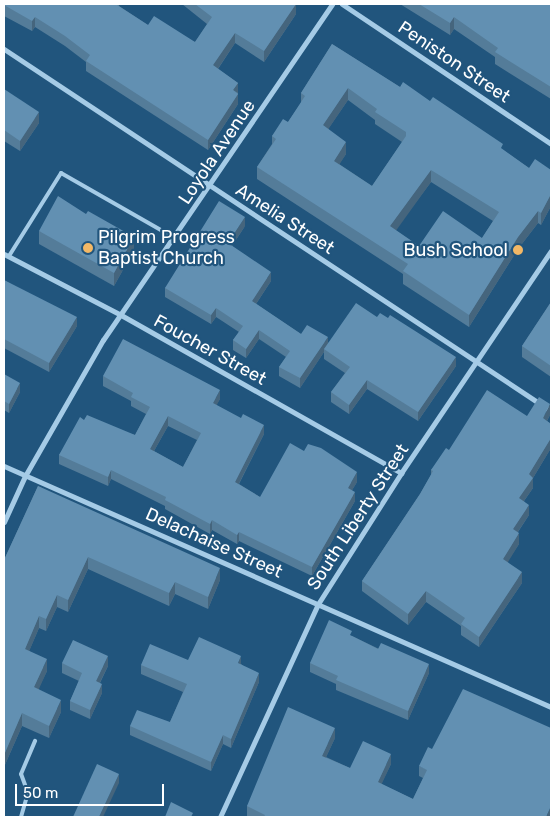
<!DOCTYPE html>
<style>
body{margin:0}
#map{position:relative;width:555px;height:821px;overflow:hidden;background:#21557d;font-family:Rubik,sans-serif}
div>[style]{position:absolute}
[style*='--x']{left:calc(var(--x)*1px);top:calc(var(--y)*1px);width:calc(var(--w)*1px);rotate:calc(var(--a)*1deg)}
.service>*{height:4px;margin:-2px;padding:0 2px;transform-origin:2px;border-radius:2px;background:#a5cbe6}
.minor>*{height:5px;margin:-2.5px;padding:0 2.5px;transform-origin:2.5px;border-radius:2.5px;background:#a5cbe6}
.wall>*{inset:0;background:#547c99}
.shaded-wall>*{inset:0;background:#45657d}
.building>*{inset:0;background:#6290b2}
.dots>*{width:14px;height:14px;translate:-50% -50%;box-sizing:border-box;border:2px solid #21557d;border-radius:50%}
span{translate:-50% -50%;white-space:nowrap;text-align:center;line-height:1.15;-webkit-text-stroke:4.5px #21557d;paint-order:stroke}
.street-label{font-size:18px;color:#fff}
.poi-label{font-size:18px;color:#fff}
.left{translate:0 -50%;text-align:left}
.right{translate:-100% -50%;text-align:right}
.frame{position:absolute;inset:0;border:5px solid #fff;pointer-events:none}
.scale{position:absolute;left:15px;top:784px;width:149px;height:22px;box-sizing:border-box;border:2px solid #fff;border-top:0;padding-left:6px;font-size:15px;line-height:18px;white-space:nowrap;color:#fff;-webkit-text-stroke:4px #21557d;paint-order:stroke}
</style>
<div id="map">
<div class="service">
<div style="--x:9;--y:256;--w:98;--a:-57.9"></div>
<div style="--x:61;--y:173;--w:131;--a:29.7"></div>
<div style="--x:21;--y:817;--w:25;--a:-74"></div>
<div style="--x:28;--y:793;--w:20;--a:-110"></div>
<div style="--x:21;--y:774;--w:36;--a:-67"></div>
</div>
<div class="minor">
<div style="--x:342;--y:4;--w:252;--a:33.8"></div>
<div style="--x:4;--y:49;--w:656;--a:33.5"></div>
<div style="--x:4;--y:254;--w:132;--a:27.5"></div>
<div style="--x:121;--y:315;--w:322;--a:29.4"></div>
<div style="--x:4;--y:466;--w:598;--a:23.78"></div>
<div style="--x:4;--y:522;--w:51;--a:-65.5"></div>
<div style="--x:25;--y:476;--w:157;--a:-60.2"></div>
<div style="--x:103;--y:340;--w:407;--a:-55.7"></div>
<div style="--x:220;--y:817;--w:234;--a:-65.3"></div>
<div style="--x:318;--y:604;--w:155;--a:-57.6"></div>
<div style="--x:401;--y:473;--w:268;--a:-56"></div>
</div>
<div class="wall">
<div style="clip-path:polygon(4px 4px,119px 4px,119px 6px,148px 25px,195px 42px,207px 24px,182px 4px,296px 4px,296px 14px,264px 62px,235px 43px,218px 69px,238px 83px,238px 104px,208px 150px,86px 71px,86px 62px,65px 46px,35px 27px,32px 31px,4px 16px)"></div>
<div style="clip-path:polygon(400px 4px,551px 4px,551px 99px,495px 64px,495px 57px,454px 29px,450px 35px)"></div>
<div style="clip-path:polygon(evenodd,332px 44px,400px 87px,503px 150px,529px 168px,551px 170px,551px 206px,541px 225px,538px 223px,518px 249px,469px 327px,403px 284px,403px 274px,257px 179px,257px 167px,272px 144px,272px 136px,288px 122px,301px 103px,301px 93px,332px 44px,348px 100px,375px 120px,375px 124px,402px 142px,372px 186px,339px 164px,346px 154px,328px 129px,348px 100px,332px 44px,431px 182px,493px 221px,482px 238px,419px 246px,395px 230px,431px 182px)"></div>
<div style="clip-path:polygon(4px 89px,39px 123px,20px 151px,4px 141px)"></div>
<div style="clip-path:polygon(245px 226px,232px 246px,271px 281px,256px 304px,301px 334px,328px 343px,377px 317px,456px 366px,418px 421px,367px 389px,349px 414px,331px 402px,331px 392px,345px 373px,324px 359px,324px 352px,300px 388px,279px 376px,279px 367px,286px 357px,259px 339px,246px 358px,233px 350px,233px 340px,239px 332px,216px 317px,211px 324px,165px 297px,165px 288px)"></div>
<div style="clip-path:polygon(39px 231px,134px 250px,114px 286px,39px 244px)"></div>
<div style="clip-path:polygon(4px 280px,77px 326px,49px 372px,4px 348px)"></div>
<div style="clip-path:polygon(551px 302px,551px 377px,522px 357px,522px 346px)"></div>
<div style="clip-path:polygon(4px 374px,20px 392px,9px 413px,4px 410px)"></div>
<div style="clip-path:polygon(evenodd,103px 376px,220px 399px,216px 405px,264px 434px,239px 484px,260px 497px,357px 482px,352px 490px,355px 501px,312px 576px,239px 541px,237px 544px,212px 530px,210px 534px,165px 509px,165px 506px,111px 479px,108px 486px,59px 464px,59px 455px,84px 420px,135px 435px,146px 414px,131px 406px,131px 401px,103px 386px,103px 376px,168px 426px,197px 440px,183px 467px,154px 451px,168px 426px)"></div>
<div style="clip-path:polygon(550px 415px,547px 421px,551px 424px,551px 448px,533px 478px,533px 488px,524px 501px,529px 515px,518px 532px,519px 544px,507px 562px,522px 583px,479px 647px,461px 635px,461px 626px,426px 602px,408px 625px,362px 591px,362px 581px,420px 494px,431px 475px,431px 470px,449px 450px,527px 416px)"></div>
<div style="clip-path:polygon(38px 486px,220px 580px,208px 609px,175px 594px,169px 606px,88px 569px,68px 612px,57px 607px,46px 631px,39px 628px,29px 651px,47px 671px,38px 689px,61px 712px,49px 738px,22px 726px,4px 767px,4px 560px)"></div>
<div style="clip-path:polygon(352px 636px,429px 673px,408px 720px,336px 690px,336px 684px,310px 672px,310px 663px)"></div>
<div style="clip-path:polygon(188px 660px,241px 664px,259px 682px,231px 748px,223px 744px,211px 771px,130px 735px,130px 726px,170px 722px,183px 692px,141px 674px,141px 665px)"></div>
<div style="clip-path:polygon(62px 663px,108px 666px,100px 683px,102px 693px,90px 719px,70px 710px,70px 701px,79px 681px,62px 673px)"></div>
<div style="clip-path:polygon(335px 738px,326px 757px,350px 768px,391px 764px,381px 784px,413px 799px,423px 778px,419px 776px,419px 766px,551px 817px,249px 817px,247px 816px,247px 806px)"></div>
</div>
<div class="shaded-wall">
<div style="clip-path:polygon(296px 4px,296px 14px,264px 62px,264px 51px)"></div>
<div style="clip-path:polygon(35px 17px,35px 27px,32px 31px,32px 21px)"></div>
<div style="clip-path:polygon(454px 17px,454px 29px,450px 35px,450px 23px)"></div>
<div style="clip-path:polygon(235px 33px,235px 43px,213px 76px,213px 65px)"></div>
<div style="clip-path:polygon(5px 61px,5px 72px,4px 73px,4px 63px)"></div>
<div style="clip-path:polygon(238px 83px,238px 93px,233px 90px)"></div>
<div style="clip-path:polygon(348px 88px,348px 100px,323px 137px,323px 125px)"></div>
<div style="clip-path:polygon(238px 94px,238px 104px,208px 150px,208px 140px)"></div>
<div style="clip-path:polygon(39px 112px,39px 123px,20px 151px,20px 141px)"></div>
<div style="clip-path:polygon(346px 142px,346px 154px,334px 173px,334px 161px)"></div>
<div style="clip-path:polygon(431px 170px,431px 182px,390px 239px,390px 226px)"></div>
<div style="clip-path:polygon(551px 194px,551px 206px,541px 225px,541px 213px)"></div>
<div style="clip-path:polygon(538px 211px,538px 223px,518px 249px,469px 327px,469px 315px,518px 237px)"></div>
<div style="clip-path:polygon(245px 217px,245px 226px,228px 252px,228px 243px)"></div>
<div style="clip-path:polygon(134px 237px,134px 250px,114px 286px,114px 273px)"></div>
<div style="clip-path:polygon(271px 272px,271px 281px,252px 310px,252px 301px)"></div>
<div style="clip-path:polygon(216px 308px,216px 317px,211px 324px,211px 315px)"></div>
<div style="clip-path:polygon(77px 317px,77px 326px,49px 372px,49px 363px)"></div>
<div style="clip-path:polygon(259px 330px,259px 339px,246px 358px,246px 349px)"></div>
<div style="clip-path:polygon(328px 337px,328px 346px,324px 349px,324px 352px,300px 388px,300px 378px)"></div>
<div style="clip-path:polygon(456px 357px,456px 366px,418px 421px,418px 412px)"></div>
<div style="clip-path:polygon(367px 380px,367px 389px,349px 414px,349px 405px)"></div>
<div style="clip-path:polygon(20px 383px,20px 392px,9px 413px,9px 404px)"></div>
<div style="clip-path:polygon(220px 390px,220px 399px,213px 412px,213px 403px)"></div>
<div style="clip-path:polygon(550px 404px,550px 415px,543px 428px,543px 418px)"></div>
<div style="clip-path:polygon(168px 416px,168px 426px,150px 458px,150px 449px)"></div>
<div style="clip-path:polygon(264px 425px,264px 434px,235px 491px,235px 482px)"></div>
<div style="clip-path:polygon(551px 438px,551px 448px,533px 478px,533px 488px,519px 508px,519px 498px,529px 474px)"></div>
<div style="clip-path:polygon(111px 470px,111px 479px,108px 486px,108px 477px)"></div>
<div style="clip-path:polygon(357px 472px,357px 482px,348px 497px,348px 488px)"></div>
<div style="clip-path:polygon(355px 492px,355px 501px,312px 576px,312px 567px)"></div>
<div style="clip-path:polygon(529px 505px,529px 515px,513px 539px,513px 529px)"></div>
<div style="clip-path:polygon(212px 520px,212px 530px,210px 534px,210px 524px)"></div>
<div style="clip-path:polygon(239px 532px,239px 541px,237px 544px,237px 535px)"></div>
<div style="clip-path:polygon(519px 533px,519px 544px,503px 570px,503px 559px)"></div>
<div style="clip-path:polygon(88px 557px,88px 569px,68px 612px,68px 600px)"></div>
<div style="clip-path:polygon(220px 568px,220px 580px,208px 609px,208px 597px)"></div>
<div style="clip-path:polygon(522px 572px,522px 583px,479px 647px,479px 637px)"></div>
<div style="clip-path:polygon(175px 582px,175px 594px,169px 606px,169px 593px)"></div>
<div style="clip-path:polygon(426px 591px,426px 602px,408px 625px,408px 614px)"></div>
<div style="clip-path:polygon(57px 595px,57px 607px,46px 631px,46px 619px)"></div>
<div style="clip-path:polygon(39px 616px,39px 628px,25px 661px,25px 649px)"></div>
<div style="clip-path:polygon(108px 656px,108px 666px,96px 690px,96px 681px)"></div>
<div style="clip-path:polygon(241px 656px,241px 665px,238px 663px)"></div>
<div style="clip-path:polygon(47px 659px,47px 671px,34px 700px,34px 687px)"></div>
<div style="clip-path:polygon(429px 664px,429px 673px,408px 720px,408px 711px)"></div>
<div style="clip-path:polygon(259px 673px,259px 682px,231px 748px,231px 739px)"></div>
<div style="clip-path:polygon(102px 684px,102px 693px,90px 719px,90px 710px)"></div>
<div style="clip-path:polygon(61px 700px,61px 712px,49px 738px,49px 726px)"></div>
<div style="clip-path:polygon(22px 713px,22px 726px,4px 767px,4px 755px)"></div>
<div style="clip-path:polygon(335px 728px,335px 738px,322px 766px,322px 756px)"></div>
<div style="clip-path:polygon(223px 735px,223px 744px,211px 771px,211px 762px)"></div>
<div style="clip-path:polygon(391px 754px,391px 764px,378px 792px,378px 782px)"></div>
<div style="clip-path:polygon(119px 774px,119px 783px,103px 817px,99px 817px)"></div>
<div style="clip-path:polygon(551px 806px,551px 817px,546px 817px)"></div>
</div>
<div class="building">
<div style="clip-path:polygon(4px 4px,118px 4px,117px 5px,148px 25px,154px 16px,195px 42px,212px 17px,195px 4px,296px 4px,264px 51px,235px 33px,213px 65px,238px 83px,233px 90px,238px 94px,208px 140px,86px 61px,90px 55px,65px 36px,35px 17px,32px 21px,4px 5px)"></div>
<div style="clip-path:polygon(419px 4px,551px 4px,551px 87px,495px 52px,498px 48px,454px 17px,450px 23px)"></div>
<div style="clip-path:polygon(evenodd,332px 44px,400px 87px,403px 82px,430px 101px,433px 97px,503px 144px,501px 148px,529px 168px,535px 159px,551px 170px,551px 194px,541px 213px,538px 211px,518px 237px,469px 315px,403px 271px,408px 264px,257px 167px,276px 139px,272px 136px,283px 119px,288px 122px,305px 96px,301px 93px,332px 44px,348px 88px,377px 109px,375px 112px,406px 132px,406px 136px,372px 186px,334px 161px,346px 142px,323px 125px,348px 88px,332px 44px,431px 170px,499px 212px,482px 238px,443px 211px,419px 246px,390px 226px,431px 170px)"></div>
<div style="clip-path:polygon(4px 89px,39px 112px,20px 141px,4px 130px)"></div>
<div style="clip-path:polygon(58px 196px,86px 214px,88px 211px,134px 237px,114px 273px,39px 231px)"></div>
<div style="clip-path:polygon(219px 201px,245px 217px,228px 243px,271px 272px,252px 301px,301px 334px,307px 325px,328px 337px,300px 378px,279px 367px,290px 351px,259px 330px,246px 349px,233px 340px,243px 326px,216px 308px,211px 315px,165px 288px)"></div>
<div style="clip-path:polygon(4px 280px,77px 317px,49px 363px,4px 339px)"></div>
<div style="clip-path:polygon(551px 302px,551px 366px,522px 346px)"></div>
<div style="clip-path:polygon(356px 303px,377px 317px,380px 313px,388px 318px,390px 315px,456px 357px,418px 412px,367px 380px,349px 405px,331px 392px,350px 367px,324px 349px)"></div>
<div style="clip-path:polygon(evenodd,123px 339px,220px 390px,213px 403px,241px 418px,243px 414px,264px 425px,235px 482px,260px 497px,290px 443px,304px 451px,308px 444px,321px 448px,357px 472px,348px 488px,355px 492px,312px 567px,239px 532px,237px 535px,212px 520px,210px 524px,165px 500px,166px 497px,111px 470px,108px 477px,59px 455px,80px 417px,84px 420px,87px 415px,135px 435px,150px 407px,131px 397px,133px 393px,103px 376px,123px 339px,168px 416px,201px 433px,183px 467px,150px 449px,168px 416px)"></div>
<div style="clip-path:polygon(4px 374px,20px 383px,9px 404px,4px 401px)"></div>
<div style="clip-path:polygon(487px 390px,527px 416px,539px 397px,550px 404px,543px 418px,551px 424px,551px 438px,529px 474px,533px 478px,519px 498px,529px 505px,513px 529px,519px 533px,503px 559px,522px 572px,479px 637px,461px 624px,465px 618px,426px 591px,408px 614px,362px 581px,420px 494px,433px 471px,431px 470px,446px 448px,449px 450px)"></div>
<div style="clip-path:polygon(38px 486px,220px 568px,208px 597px,175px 582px,169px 593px,88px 557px,68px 600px,57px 595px,46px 619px,39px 616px,25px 649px,47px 659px,34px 687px,61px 700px,49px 726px,22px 713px,4px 755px,4px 560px)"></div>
<div style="clip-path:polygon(329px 620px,352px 631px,350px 635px,378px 649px,381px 643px,429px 664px,408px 711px,336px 680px,338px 676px,310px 663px)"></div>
<div style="clip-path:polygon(199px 637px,241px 656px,238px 663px,259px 673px,231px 739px,223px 735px,211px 762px,130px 726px,137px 710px,170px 722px,187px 684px,141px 665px,150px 644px,188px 660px)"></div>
<div style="clip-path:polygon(73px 640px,108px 656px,96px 681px,102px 684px,90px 710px,70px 701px,82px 673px,62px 663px)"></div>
<div style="clip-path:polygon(463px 689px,551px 728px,551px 806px,546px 817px,264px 817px,265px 815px,247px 806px,288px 707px,335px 728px,322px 756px,350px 768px,363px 741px,391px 754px,378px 782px,413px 799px,427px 770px,419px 766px,428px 747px,432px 749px)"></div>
<div style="clip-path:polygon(97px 764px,119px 774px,99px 817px,73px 817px)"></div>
<div style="clip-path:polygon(171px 802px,193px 813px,191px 817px,165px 817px)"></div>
</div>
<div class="dots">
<div style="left:88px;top:248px;background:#f3b866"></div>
<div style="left:518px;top:250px;background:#f3b866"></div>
</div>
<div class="street-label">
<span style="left:454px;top:62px;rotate:34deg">Peniston Street</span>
<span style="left:217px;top:152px;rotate:-56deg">Loyola Avenue</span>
<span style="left:285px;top:219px;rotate:33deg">Amelia Street</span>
<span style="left:210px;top:350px;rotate:29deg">Foucher Street</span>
<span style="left:358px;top:517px;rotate:-57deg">South Liberty Street</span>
<span style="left:214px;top:543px;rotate:24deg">Delachaise Street</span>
</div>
<div class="poi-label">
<span class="left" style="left:98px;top:248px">Pilgrim Progress<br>Baptist Church</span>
<span class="right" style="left:508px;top:250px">Bush School</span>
</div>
<div class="frame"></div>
<div class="scale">50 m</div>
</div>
